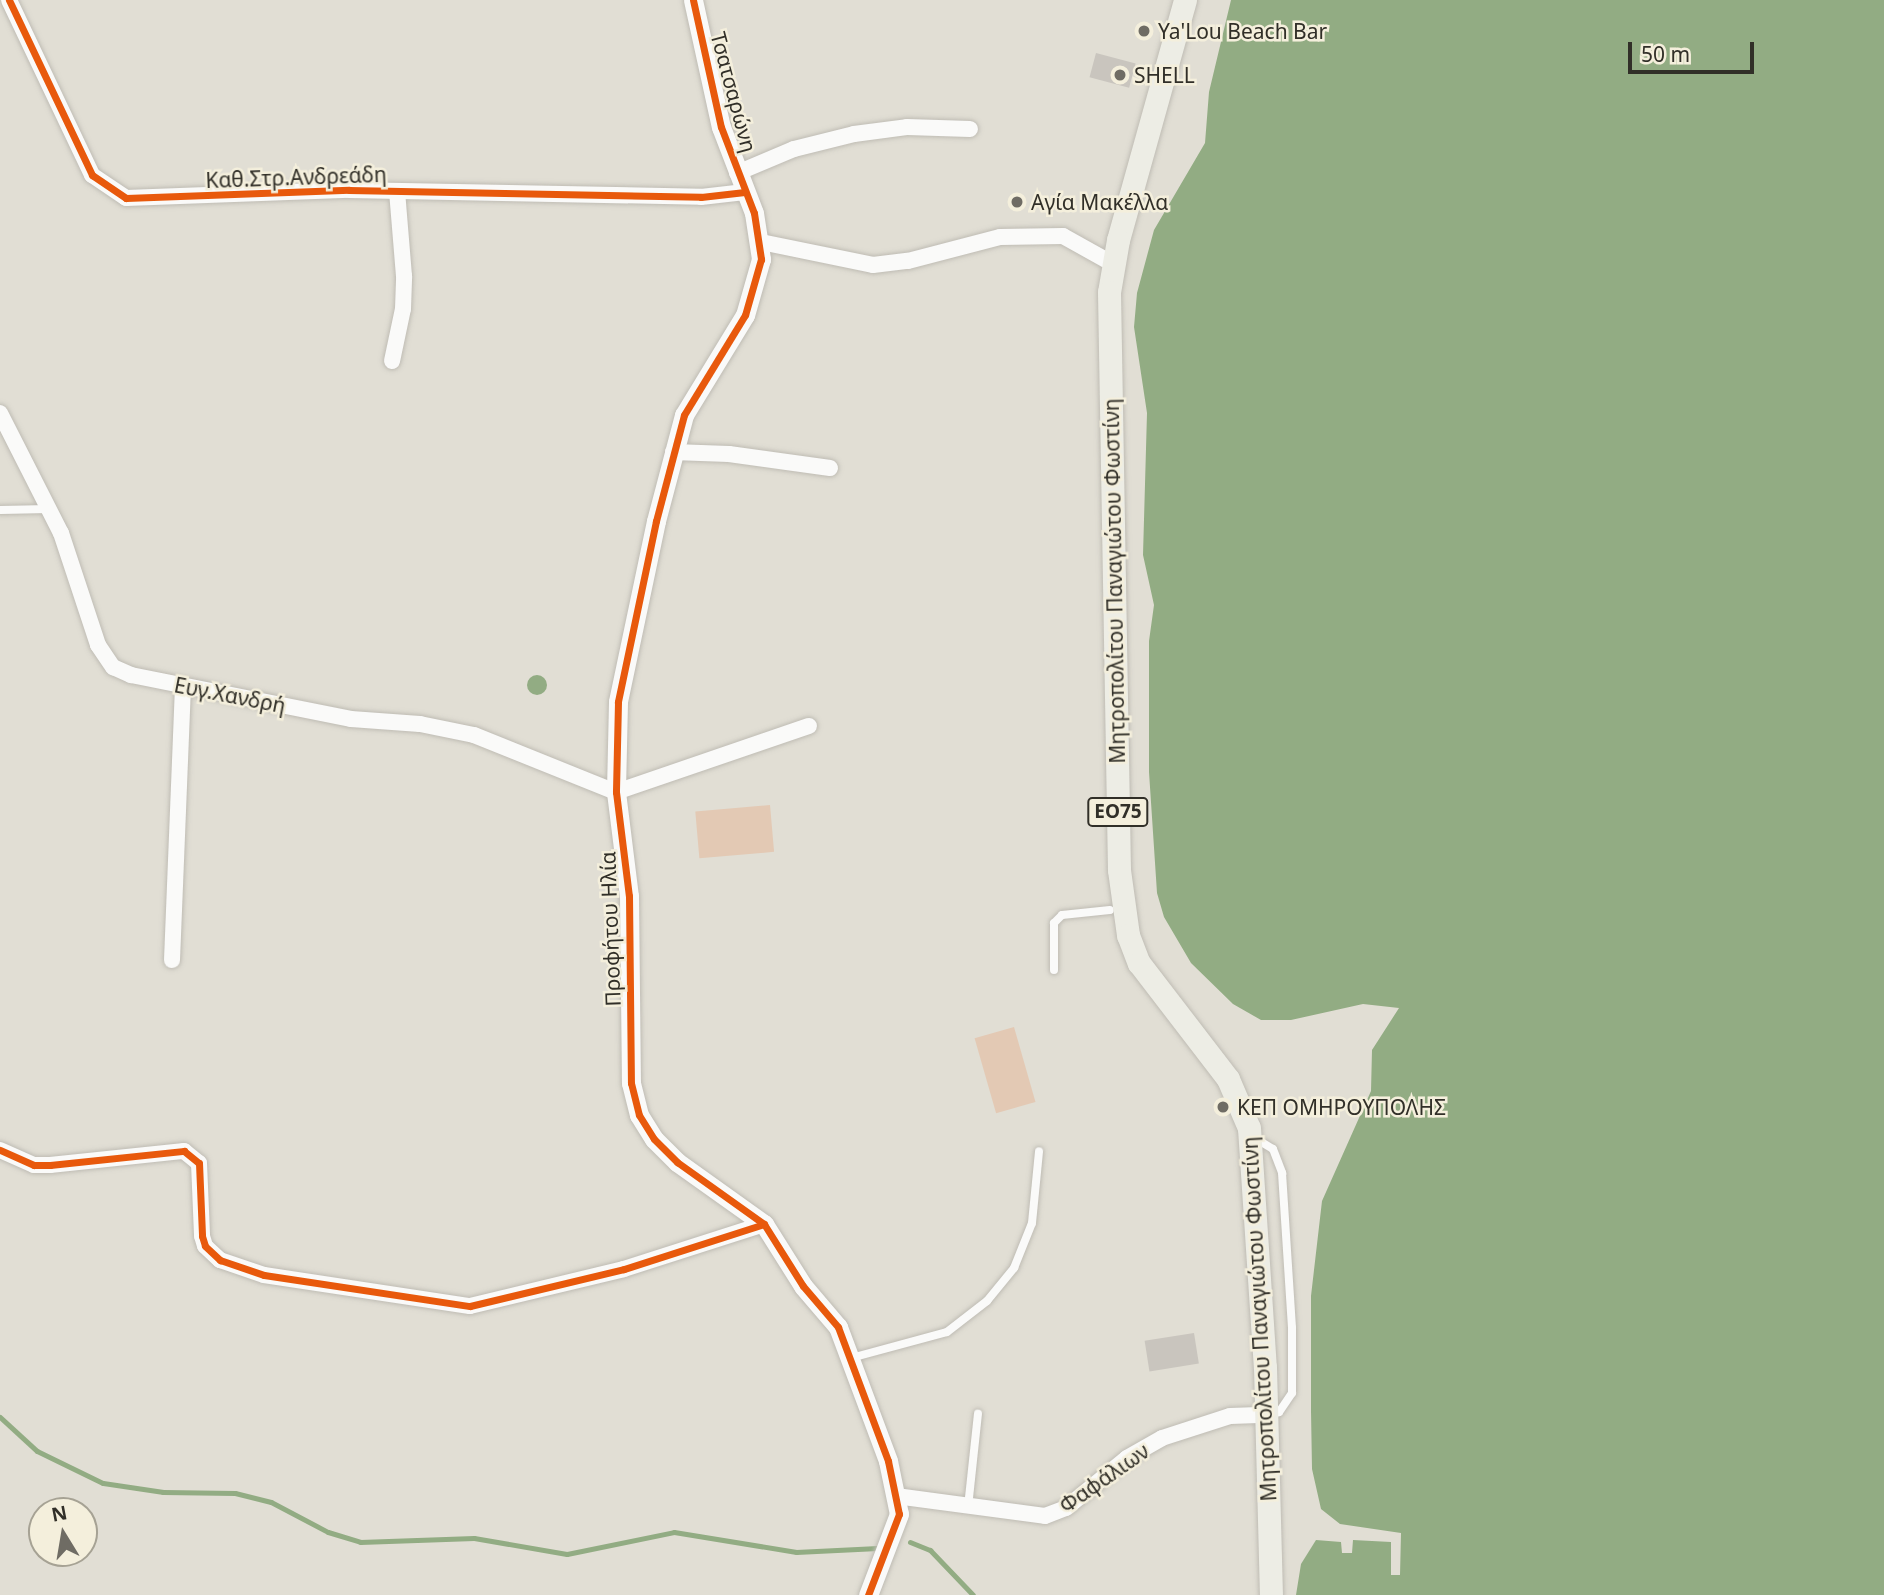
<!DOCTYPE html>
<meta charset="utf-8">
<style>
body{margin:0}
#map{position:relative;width:1884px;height:1595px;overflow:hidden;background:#e1ded4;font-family:"Noto Sans",sans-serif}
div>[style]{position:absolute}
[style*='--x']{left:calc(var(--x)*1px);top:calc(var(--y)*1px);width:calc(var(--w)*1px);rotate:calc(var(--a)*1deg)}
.green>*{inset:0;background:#e3c9b4;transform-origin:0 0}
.water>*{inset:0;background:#92ac83}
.round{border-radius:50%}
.stream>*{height:5px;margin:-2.5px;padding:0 2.5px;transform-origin:2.5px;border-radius:2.5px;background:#92ac83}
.building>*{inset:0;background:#c9c5be;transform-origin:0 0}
.roads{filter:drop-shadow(0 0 2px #bfbcb4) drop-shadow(0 0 2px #bfbcb4)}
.service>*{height:8px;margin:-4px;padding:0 4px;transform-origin:4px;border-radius:4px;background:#fafaf9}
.minor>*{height:16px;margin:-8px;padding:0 8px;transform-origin:8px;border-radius:8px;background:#fafaf9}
.tertiary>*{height:19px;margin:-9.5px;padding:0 9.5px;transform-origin:9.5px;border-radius:9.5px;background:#fafaf9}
.primary>*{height:23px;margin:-11.5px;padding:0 11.5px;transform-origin:11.5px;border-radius:11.5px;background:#edede5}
.cycleway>*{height:7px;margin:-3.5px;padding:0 3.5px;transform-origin:3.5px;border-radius:3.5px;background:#e8590c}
.dots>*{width:19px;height:19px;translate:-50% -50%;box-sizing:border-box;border:4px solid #f4efdc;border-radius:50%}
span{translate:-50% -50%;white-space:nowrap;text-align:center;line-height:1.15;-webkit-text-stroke:5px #f4efdc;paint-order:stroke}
.shield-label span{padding:2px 5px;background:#f4efdc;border:2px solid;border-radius:5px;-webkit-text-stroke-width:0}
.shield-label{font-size:19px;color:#312f28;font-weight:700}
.poi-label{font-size:21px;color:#312f28}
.left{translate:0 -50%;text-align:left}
.street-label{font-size:21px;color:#312f28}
.north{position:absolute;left:28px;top:1497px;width:70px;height:70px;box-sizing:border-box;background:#f4efdc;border:2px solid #a6a294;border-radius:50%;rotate:349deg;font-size:19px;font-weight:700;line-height:28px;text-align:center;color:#312f28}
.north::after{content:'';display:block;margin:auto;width:24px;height:32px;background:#6f6c64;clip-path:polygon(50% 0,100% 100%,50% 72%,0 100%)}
.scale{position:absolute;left:1628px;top:42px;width:126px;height:32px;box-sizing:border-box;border:4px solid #312f28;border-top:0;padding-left:9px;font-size:21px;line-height:24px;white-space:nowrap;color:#312f28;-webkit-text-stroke:5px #f4efdc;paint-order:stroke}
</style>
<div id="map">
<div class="green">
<div style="left:770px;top:805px;width:47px;height:75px;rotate:85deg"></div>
<div style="left:1014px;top:1027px;width:78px;height:41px;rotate:74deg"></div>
</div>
<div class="water">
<div style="clip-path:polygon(1231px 0,1884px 0,1884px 1595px,1296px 1595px,1301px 1564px,1316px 1540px,1341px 1542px,1342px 1553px,1352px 1553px,1353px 1540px,1391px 1542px,1391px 1575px,1400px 1575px,1401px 1533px,1340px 1524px,1321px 1509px,1312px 1469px,1311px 1411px,1311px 1296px,1322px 1201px,1371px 1091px,1372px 1050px,1399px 1008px,1363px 1004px,1291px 1020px,1261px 1020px,1233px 1004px,1191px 963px,1164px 917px,1157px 893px,1149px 772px,1149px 641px,1154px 605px,1143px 555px,1147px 413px,1134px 327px,1137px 293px,1154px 230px,1205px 143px,1209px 92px)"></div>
<div class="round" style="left:527px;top:675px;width:20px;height:20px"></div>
</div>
<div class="stream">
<div style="--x:0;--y:1417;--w:50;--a:42.6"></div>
<div style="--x:37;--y:1451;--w:73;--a:25.9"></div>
<div style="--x:103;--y:1483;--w:61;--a:8.5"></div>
<div style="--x:163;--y:1492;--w:72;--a:0.8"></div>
<div style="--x:235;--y:1493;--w:37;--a:14"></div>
<div style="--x:271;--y:1502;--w:64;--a:27.8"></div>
<div style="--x:328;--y:1532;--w:34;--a:17"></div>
<div style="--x:360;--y:1542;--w:114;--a:-2"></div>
<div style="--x:474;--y:1538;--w:94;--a:9.8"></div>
<div style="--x:567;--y:1554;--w:109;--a:-11.6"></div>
<div style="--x:674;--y:1532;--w:124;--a:9.3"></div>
<div style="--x:796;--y:1552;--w:82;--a:-2.8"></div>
<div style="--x:910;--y:1542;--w:22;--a:22"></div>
<div style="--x:930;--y:1550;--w:62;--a:46.3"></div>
</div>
<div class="building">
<div style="left:1096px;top:53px;width:41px;height:25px;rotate:15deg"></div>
<div style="left:1194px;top:1333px;width:31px;height:50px;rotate:81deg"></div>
</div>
<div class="roads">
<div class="service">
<div style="--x:0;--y:510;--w:49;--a:-1.2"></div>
<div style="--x:1054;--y:970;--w:47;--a:-90"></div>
<div style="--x:1054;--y:923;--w:11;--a:-45"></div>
<div style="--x:1062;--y:915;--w:48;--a:-5.9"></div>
<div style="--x:1253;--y:1137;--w:23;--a:31"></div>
<div style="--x:1273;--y:1149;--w:26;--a:69"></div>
<div style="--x:1282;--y:1173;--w:155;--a:86.3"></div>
<div style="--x:1292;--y:1328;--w:65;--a:90"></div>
<div style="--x:1292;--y:1393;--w:23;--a:124"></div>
<div style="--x:1279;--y:1412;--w:10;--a:169"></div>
<div style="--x:851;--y:1358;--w:99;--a:-15.2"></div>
<div style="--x:947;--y:1332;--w:51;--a:-37.8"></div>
<div style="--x:987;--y:1301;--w:43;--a:-50.7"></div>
<div style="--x:1014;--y:1268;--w:48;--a:-68.2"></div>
<div style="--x:1032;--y:1223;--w:72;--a:-84.4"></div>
<div style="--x:968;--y:1507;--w:94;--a:-83.9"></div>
</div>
<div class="minor">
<div style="--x:9;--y:0;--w:194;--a:64.6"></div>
<div style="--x:92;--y:175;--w:41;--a:34.1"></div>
<div style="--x:126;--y:198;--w:223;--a:-2.1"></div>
<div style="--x:349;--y:190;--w:352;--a:1.1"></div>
<div style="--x:701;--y:197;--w:44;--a:-6.5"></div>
<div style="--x:737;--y:173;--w:62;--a:-22.8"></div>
<div style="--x:794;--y:149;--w:62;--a:-14"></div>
<div style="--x:854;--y:134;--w:53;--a:-7.5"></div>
<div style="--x:907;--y:127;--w:63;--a:1.8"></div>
<div style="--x:761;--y:242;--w:114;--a:11.6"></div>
<div style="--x:873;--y:265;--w:35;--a:-7"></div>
<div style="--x:908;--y:261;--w:95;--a:-14.6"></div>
<div style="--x:1000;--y:237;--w:63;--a:-0.9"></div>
<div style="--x:1063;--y:236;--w:57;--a:29.2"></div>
<div style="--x:392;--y:361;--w:53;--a:-78.1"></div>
<div style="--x:403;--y:309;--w:33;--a:-88"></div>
<div style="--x:404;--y:276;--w:85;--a:-94.7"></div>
<div style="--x:0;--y:413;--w:135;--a:63.1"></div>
<div style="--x:61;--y:533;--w:118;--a:71.7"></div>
<div style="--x:98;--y:645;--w:27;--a:56"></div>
<div style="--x:113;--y:667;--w:20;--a:24"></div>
<div style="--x:131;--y:675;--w:224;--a:11.3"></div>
<div style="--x:351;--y:719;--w:69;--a:4.1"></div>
<div style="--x:420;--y:724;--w:55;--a:11.5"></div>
<div style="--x:474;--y:735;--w:153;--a:21.9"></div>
<div style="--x:616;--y:792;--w:204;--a:-18.9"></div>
<div style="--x:673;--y:452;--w:56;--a:2"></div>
<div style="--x:729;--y:454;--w:102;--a:7.9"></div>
<div style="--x:172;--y:960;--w:274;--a:-87.7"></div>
<div style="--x:0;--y:1150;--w:37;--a:24"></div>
<div style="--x:34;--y:1165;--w:16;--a:0"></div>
<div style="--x:50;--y:1165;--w:135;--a:-6"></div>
<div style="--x:184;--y:1151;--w:19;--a:39"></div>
<div style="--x:199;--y:1163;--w:73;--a:87.6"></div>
<div style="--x:202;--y:1236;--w:10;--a:73"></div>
<div style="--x:205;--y:1246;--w:21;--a:43"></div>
<div style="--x:220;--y:1260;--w:46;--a:18.8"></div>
<div style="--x:264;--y:1275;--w:208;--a:8.6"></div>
<div style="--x:470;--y:1306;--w:158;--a:-13.5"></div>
<div style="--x:624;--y:1269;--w:147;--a:-17.8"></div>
<div style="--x:896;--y:1496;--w:150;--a:7.6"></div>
<div style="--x:1045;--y:1516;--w:22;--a:-21"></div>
<div style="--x:1066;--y:1508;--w:79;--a:-39.3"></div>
<div style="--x:1127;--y:1458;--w:40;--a:-29.7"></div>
<div style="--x:1162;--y:1438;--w:71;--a:-17.9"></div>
<div style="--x:1230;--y:1416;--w:36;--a:-2"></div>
</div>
<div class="tertiary">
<div style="--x:693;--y:0;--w:130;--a:77.6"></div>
<div style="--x:721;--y:127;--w:92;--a:69"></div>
<div style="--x:754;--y:213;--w:47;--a:81.3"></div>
<div style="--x:761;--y:259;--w:58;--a:105.9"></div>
<div style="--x:745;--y:315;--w:117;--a:121.4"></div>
<div style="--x:684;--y:415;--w:110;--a:104.8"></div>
<div style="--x:656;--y:521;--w:185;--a:101.9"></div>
<div style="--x:618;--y:702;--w:90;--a:91.3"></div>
<div style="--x:616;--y:792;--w:105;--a:82.9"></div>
<div style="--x:629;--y:896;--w:187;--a:89.4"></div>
<div style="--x:631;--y:1083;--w:33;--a:76"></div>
<div style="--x:639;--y:1115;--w:28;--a:58"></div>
<div style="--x:654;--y:1139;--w:33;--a:45"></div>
<div style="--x:677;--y:1162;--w:107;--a:35.5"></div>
<div style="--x:764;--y:1224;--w:73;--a:57.8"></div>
<div style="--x:803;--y:1286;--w:54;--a:49.5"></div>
<div style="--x:838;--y:1327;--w:143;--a:69.5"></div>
<div style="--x:888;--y:1461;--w:54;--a:78.3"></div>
<div style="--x:899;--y:1514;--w:87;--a:110.9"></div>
</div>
<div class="primary">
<div style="--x:1185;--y:0;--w:249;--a:105.6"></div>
<div style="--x:1118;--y:240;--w:53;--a:99.8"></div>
<div style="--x:1109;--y:292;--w:578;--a:89.01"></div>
<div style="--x:1119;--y:870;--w:66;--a:82.1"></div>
<div style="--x:1128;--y:935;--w:30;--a:69"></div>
<div style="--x:1139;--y:963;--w:146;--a:52.5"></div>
<div style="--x:1228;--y:1079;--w:53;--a:66.8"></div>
<div style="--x:1249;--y:1128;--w:240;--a:86.2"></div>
<div style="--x:1265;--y:1367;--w:228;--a:88.5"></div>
</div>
</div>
<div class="cycleway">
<div style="--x:9;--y:0;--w:194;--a:64.6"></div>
<div style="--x:92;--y:175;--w:41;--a:34.1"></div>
<div style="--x:126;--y:198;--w:223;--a:-2.1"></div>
<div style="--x:349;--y:190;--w:352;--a:1.1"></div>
<div style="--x:701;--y:197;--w:44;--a:-6.5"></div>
<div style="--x:693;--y:0;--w:130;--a:77.6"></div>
<div style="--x:721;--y:127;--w:92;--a:69"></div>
<div style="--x:754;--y:213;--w:47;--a:81.3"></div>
<div style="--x:761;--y:259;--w:58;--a:105.9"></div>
<div style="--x:745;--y:315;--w:117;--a:121.4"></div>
<div style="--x:684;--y:415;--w:110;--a:104.8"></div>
<div style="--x:656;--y:521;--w:185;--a:101.9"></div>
<div style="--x:618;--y:702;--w:90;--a:91.3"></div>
<div style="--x:616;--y:792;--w:105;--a:82.9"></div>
<div style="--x:629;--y:896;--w:187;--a:89.4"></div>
<div style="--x:631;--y:1083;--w:33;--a:76"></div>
<div style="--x:639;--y:1115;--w:28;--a:58"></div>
<div style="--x:654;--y:1139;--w:33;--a:45"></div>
<div style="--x:677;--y:1162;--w:107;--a:35.5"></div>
<div style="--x:764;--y:1224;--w:73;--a:57.8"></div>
<div style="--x:803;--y:1286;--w:54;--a:49.5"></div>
<div style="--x:838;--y:1327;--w:143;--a:69.5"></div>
<div style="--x:888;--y:1461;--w:54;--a:78.3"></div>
<div style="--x:899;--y:1514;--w:87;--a:110.9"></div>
<div style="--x:0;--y:1150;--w:37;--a:24"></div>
<div style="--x:34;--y:1165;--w:16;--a:0"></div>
<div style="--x:50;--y:1165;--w:135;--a:-6"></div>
<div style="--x:184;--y:1151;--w:19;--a:39"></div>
<div style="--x:199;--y:1163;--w:73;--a:87.6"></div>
<div style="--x:202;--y:1236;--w:10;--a:73"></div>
<div style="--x:205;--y:1246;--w:21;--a:43"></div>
<div style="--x:220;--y:1260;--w:46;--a:18.8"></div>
<div style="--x:264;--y:1275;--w:208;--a:8.6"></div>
<div style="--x:470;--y:1306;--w:158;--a:-13.5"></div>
<div style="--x:624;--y:1269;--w:147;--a:-17.8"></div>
</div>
<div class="dots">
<div style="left:1144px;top:31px;background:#6f6c64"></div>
<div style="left:1120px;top:75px;background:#6f6c64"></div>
<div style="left:1017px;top:202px;background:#6f6c64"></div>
<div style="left:1223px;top:1107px;background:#6f6c64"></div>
</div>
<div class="shield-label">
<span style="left:1118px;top:812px">ΕΟ75</span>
</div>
<div class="poi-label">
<span class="left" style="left:1158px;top:31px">Ya'Lou Beach Bar</span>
<span class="left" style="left:1134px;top:75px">SHELL</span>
<span class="left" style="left:1031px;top:202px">Αγία Μακέλλα</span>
<span class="left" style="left:1237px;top:1107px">ΚΕΠ ΟΜΗΡΟΥΠΟΛΗΣ</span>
</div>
<div class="street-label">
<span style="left:734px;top:92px;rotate:75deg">Τσατσαρώνη</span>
<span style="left:296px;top:177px;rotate:-2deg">Καθ.Στρ.Ανδρεάδη</span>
<span style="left:1114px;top:581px;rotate:-91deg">Μητροπολίτου Παναγιώτου Φωστίνη</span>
<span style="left:230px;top:695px;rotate:11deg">Ευγ.Χανδρή</span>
<span style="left:610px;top:929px;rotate:-92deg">Προφήτου Ηλία</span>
<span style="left:1259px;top:1319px;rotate:-93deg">Μητροπολίτου Παναγιώτου Φωστίνη</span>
<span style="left:1104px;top:1478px;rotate:-35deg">Φαφάλιων</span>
</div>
<div class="north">N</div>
<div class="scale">50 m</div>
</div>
